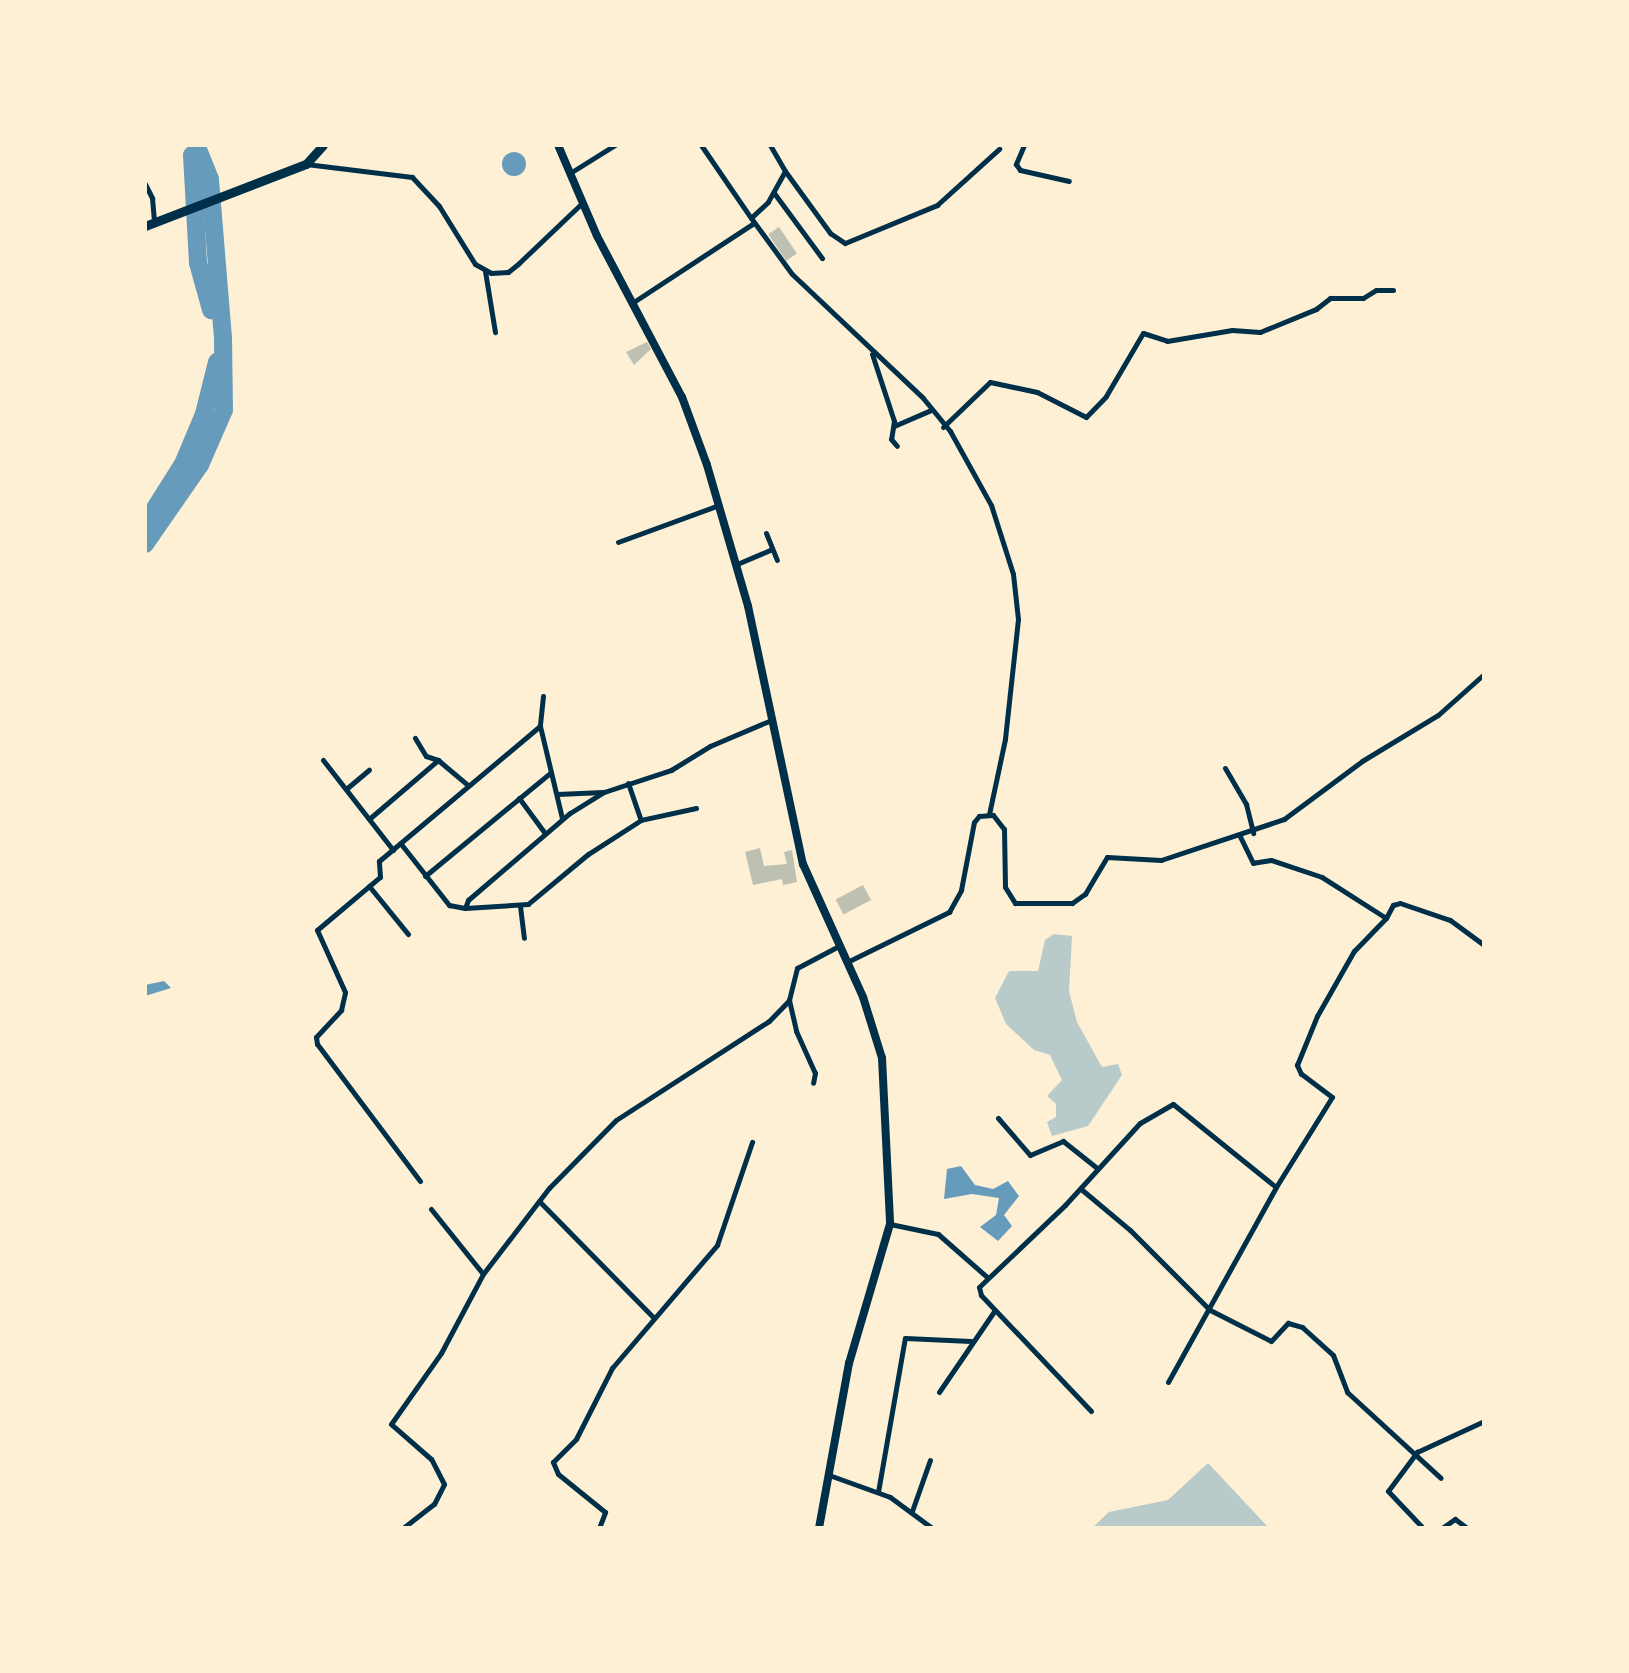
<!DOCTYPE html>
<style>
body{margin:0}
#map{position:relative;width:1629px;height:1673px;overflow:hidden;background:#fdf0d5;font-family:Arial,sans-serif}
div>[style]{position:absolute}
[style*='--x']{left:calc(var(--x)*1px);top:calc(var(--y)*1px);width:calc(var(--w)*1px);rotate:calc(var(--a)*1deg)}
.green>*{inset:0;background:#b9caca}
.water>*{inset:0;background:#669bbc}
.round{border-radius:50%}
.river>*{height:18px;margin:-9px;padding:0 9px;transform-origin:9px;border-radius:9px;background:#669bbc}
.building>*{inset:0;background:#bec0b2;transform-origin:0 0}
.minor>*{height:5px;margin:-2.5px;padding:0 2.5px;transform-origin:2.5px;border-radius:2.5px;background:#003049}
.secondary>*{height:8px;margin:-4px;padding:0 4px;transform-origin:4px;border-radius:4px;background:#003049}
.primary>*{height:9px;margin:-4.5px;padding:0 4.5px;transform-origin:4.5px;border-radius:4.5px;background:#003049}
span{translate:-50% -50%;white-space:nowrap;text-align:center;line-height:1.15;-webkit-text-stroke:5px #fdf0d5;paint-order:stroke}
.frame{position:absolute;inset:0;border:147px solid #fdf0d5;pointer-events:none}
</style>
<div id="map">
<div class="green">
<div style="clip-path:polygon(1054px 934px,1072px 936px,1069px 991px,1077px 1022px,1102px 1067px,1118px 1064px,1122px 1075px,1088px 1126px,1052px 1136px,1047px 1122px,1056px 1117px,1056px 1104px,1047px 1096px,1062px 1080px,1050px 1055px,1034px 1050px,1006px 1024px,995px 998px,1009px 971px,1038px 971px,1045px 940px)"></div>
<div style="clip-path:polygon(1208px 1463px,1269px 1528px,1092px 1528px,1109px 1512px,1168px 1500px)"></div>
</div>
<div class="water">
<div class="round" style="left:502px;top:152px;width:24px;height:24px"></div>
<div style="clip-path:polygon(164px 981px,171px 988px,145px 996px,145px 985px)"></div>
<div style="clip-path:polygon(961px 1166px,975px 1185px,993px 1189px,1008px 1181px,1019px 1196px,1004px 1215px,1012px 1226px,998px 1241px,980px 1227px,996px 1215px,999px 1198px,972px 1194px,944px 1199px,947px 1169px)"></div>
</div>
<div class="river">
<div style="--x:192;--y:155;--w:108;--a:86.8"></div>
<div style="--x:198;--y:263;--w:49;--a:74.5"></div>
<div style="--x:145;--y:524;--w:71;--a:-57.7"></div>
<div style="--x:183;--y:464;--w:54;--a:-67.2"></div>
<div style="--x:204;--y:414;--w:54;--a:-76"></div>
<div style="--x:145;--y:544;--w:96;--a:-55.2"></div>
<div style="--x:200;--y:465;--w:60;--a:-66.4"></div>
<div style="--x:224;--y:410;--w:72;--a:-90.8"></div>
<div style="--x:223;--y:338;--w:160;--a:-94.7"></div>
<div style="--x:210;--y:179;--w:37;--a:-112"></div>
</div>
<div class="building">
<div style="left:779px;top:227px;width:32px;height:13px;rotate:56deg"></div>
<div style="clip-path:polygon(647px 342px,651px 349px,634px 365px,626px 352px)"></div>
<div style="clip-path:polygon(760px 848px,764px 866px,787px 864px,784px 852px,792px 850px,797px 882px,783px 885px,782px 879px,753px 885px,745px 852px)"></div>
<div style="left:863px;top:885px;width:17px;height:31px;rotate:62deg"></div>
</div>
<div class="minor">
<div style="--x:701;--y:145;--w:88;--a:55.6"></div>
<div style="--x:770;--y:145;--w:30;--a:60"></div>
<div style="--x:785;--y:171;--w:35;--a:119"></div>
<div style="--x:768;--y:202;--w:23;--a:137"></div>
<div style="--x:751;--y:218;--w:69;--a:53.8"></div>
<div style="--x:792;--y:274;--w:180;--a:43.4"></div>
<div style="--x:923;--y:398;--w:43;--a:50.7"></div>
<div style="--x:950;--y:431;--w:85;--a:61"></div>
<div style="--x:991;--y:505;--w:72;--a:72.3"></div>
<div style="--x:1013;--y:574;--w:45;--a:83.7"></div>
<div style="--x:1018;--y:619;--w:121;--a:96.2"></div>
<div style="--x:1005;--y:739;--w:77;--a:102"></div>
<div style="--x:1024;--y:145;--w:21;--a:113"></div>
<div style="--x:1016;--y:164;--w:7;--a:56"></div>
<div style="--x:1020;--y:170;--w:50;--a:12.7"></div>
<div style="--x:306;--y:164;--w:107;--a:7"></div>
<div style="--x:412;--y:177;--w:40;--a:47"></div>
<div style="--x:439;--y:206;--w:68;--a:58.2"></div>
<div style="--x:475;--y:264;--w:18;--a:29"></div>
<div style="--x:491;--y:273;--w:17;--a:-3"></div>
<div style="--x:508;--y:272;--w:14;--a:-39"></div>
<div style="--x:519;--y:263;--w:87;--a:-43.6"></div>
<div style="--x:785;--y:171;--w:77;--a:54"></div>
<div style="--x:830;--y:233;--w:18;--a:34"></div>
<div style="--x:845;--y:243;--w:100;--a:-22.4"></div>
<div style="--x:937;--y:205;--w:84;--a:-42.1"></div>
<div style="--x:570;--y:173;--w:53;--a:-31.9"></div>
<div style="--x:145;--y:184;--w:16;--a:63"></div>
<div style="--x:152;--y:198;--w:23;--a:85"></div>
<div style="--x:774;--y:193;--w:81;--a:53.6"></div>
<div style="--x:485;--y:271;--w:62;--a:80.7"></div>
<div style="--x:632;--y:303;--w:146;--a:-33.3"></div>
<div style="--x:872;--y:354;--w:71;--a:71.8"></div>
<div style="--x:894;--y:421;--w:18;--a:99"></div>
<div style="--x:891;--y:439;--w:9;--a:49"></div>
<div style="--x:894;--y:426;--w:40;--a:-23.4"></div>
<div style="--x:943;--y:427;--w:65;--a:-43.8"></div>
<div style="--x:990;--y:382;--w:48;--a:12"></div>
<div style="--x:1037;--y:392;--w:55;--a:27"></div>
<div style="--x:1086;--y:417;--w:29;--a:-46"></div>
<div style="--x:1106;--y:396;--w:73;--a:-59.6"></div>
<div style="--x:1143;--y:333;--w:25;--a:18"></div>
<div style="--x:1167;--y:341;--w:66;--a:-9.6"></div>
<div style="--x:1232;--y:330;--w:28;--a:4"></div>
<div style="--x:1260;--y:332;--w:61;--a:-22.3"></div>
<div style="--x:1316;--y:309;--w:18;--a:-38"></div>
<div style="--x:1330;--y:298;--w:33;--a:0"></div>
<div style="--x:1363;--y:298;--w:15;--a:-32"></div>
<div style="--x:1376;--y:290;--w:17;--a:0"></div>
<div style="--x:766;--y:533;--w:29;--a:68"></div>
<div style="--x:618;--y:542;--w:108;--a:-20.1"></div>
<div style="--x:737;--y:564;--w:38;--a:-23"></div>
<div style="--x:543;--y:696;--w:30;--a:96"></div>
<div style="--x:540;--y:726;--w:95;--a:76.6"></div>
<div style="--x:415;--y:738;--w:21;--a:59"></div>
<div style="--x:426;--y:756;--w:13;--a:18"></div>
<div style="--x:438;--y:760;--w:39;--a:40"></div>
<div style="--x:323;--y:760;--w:114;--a:52.1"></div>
<div style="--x:1225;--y:768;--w:42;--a:59.7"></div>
<div style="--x:1246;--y:804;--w:30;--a:76"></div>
<div style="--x:628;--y:783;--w:39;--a:71"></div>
<div style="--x:346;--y:789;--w:30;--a:-40"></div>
<div style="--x:557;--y:794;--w:46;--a:-2.5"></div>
<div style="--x:519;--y:798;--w:42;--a:53.7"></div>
<div style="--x:696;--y:808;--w:56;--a:167.7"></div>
<div style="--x:641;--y:820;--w:63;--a:147.3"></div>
<div style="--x:588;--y:854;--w:78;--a:140.2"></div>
<div style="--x:528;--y:904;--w:63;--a:176.4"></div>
<div style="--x:465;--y:908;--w:9;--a:-69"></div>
<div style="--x:468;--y:900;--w:134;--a:-40.5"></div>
<div style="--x:570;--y:813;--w:40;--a:-32"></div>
<div style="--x:604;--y:792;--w:71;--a:-18.2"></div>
<div style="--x:671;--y:770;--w:46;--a:-31.6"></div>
<div style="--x:710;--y:746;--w:64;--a:-23"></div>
<div style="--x:369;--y:819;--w:91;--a:-40.5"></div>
<div style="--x:401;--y:844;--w:78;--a:51.8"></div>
<div style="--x:449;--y:905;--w:16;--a:11"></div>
<div style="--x:425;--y:876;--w:163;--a:-39.5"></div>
<div style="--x:369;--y:886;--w:62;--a:50.9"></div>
<div style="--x:520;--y:906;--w:32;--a:83"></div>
<div style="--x:1386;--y:918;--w:15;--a:-62"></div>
<div style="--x:1393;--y:905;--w:7;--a:-16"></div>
<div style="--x:1400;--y:903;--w:53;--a:18.8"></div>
<div style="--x:1450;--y:920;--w:42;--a:36.3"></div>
<div style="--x:847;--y:962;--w:114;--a:-26.1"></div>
<div style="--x:949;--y:912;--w:25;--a:-61"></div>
<div style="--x:961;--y:890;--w:69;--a:-79.2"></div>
<div style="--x:974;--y:822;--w:8;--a:-50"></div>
<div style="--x:979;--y:816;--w:14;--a:-4"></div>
<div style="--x:993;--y:815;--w:18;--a:52"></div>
<div style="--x:1004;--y:829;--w:58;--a:89"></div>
<div style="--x:1005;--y:887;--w:19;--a:58"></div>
<div style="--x:1015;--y:903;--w:57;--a:0"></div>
<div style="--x:1072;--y:903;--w:16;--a:-35"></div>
<div style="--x:1085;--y:894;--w:43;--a:-59.3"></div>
<div style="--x:1107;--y:857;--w:54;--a:3.2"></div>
<div style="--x:1161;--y:860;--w:130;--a:-18.4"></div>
<div style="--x:1284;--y:819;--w:97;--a:-36.6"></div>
<div style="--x:1362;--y:761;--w:89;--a:-31.2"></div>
<div style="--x:1438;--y:715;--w:62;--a:-41.7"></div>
<div style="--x:789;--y:1000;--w:32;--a:77"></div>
<div style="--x:796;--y:1031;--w:46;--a:65.7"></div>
<div style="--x:815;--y:1073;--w:10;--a:101"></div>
<div style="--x:998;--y:1118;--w:49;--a:49.1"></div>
<div style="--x:1030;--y:1155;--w:36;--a:-23"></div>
<div style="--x:1063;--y:1141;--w:43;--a:38.5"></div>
<div style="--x:420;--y:1181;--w:171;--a:-126.9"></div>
<div style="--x:317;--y:1044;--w:7;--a:-98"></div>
<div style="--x:316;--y:1037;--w:37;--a:-47"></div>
<div style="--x:341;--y:1010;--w:18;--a:-77"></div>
<div style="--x:345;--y:992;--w:68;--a:-114.3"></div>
<div style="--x:317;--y:930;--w:82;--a:-40.1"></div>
<div style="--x:380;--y:877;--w:16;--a:-94"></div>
<div style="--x:379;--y:861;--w:210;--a:-40"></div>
<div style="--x:1081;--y:1189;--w:64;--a:39.9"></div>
<div style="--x:1130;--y:1230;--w:113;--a:45"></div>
<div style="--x:1210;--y:1310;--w:68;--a:26.9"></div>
<div style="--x:1271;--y:1341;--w:25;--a:-47"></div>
<div style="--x:1288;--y:1323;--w:15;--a:16"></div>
<div style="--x:1302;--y:1327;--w:42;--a:42.1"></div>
<div style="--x:1333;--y:1355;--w:40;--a:69"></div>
<div style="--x:1347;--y:1392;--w:127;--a:42.5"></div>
<div style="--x:539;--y:1201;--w:163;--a:45.5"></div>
<div style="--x:431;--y:1209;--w:83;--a:51.3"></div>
<div style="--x:890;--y:1224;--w:49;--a:11.8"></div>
<div style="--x:938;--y:1234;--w:65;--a:41.3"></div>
<div style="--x:1168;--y:1382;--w:223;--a:-61"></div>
<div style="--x:939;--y:1392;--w:99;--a:-55.7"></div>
<div style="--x:1091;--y:1411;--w:160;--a:-133.5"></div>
<div style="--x:981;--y:1295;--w:8;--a:-104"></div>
<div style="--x:979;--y:1287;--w:119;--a:-43.6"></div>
<div style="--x:1065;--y:1205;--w:111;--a:-47.6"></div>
<div style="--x:1140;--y:1123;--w:38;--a:-30"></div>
<div style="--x:1173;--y:1104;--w:132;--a:38.9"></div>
<div style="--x:1276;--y:1187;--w:106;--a:-58.1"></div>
<div style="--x:1332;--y:1097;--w:39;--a:-143"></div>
<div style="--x:1301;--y:1074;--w:10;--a:-114"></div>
<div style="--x:1297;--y:1065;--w:53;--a:-67.8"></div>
<div style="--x:1317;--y:1016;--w:75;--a:-60.4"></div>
<div style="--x:1354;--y:951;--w:46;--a:-45.9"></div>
<div style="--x:1386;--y:918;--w:76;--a:-147.4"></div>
<div style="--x:1322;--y:877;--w:54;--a:-161.6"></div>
<div style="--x:1271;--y:860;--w:18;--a:171"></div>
<div style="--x:1253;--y:863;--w:30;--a:-116"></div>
<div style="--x:829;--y:1475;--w:65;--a:19.8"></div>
<div style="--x:890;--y:1497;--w:52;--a:36.4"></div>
<div style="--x:878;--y:1492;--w:156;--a:-80.1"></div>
<div style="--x:905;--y:1338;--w:66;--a:2.6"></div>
<div style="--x:912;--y:1511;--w:54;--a:-70.6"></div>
<div style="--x:403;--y:1528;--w:39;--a:-38"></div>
<div style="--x:434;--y:1504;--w:22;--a:-63"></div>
<div style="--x:444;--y:1484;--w:28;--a:-117"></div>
<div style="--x:431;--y:1459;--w:53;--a:-138.8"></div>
<div style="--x:391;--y:1424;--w:87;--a:-54.8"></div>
<div style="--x:441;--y:1353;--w:89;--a:-62"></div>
<div style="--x:483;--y:1274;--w:108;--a:-52.5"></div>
<div style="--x:549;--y:1188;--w:95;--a:-45.4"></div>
<div style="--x:616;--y:1120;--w:182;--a:-32.9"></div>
<div style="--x:769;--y:1021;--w:29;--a:-46"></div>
<div style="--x:789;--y:1000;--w:33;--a:-76"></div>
<div style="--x:797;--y:968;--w:45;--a:-27.7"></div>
<div style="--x:599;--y:1528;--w:17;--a:-69"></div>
<div style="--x:605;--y:1512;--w:60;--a:-141"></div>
<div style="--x:558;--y:1474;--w:13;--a:-113"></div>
<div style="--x:553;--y:1462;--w:33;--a:-45"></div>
<div style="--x:576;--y:1439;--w:80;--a:-63.1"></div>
<div style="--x:612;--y:1368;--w:162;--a:-49.5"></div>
<div style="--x:717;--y:1245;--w:109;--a:-71.2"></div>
<div style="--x:1423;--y:1528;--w:51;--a:-133.4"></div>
<div style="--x:1388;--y:1491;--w:49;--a:-53.4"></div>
<div style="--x:1417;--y:1452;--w:74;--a:-24.8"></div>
<div style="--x:1442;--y:1528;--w:16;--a:-35"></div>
<div style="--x:1455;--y:1519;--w:15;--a:37"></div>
</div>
<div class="secondary">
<div style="--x:558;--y:145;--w:99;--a:66.8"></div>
<div style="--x:597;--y:236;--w:182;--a:62.2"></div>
<div style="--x:682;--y:397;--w:72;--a:69.8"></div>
<div style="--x:707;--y:465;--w:147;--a:73.8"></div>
<div style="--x:748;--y:606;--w:264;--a:78"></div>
<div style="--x:803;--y:864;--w:146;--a:65.7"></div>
<div style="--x:863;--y:997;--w:64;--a:72.7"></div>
<div style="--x:882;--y:1058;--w:166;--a:87.2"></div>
<div style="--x:890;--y:1224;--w:145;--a:106.4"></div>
<div style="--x:849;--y:1363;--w:168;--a:100.3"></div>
</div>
<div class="primary">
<div style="--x:145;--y:226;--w:173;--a:-21.1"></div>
<div style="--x:306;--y:164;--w:25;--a:-48"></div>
</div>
<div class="frame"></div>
</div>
